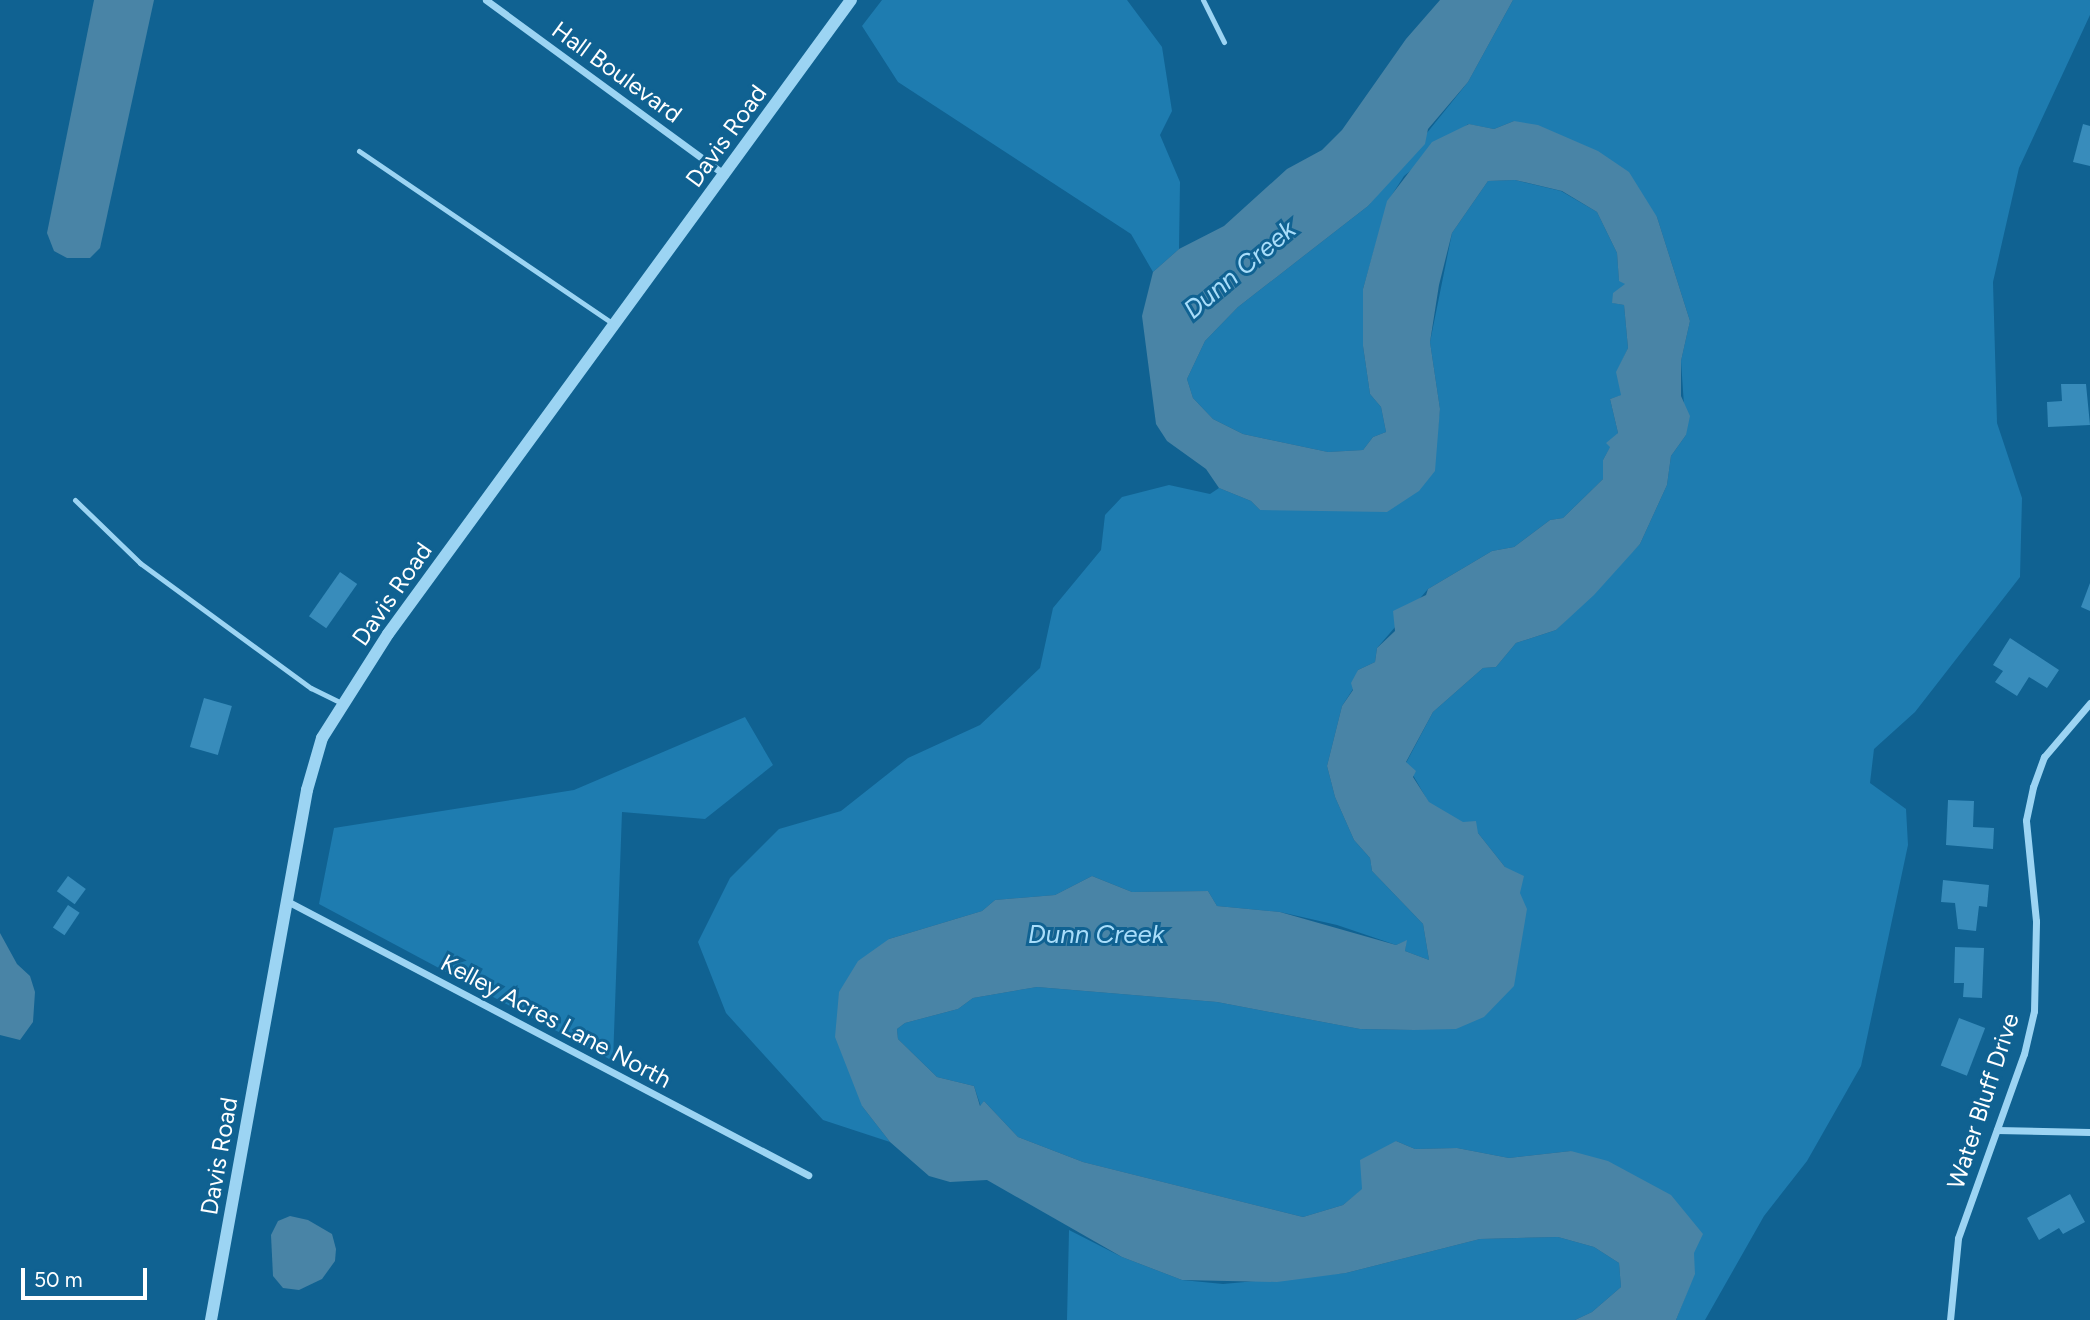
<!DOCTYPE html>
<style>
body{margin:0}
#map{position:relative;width:2090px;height:1320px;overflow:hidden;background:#106292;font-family:Figtree,sans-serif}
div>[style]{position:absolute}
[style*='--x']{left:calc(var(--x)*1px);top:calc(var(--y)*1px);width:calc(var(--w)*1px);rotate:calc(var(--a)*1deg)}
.green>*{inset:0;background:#1e7cb0}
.water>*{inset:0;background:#4984a6}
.building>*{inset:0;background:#388cbb;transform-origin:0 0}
.service>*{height:5px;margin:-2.5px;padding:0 2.5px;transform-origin:2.5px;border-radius:2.5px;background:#9cd4f3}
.minor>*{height:7px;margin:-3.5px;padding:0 3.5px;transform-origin:3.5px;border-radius:3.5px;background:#9cd4f3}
.tertiary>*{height:12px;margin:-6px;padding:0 6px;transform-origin:6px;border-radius:6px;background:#9cd4f3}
span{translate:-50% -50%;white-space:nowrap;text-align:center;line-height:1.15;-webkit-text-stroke:6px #106292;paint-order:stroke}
.street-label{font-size:24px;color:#fff}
.water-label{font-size:26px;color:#a8ddfa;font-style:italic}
.scale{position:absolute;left:21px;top:1268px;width:126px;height:32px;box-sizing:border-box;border:4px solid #fff;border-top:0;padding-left:9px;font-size:21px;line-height:24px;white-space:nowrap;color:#fff;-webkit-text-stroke:5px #106292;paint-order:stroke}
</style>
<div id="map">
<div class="green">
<div style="clip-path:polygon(882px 0,1127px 0,1162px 47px,1172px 111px,1160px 135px,1180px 182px,1179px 249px,1153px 272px,1131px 234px,898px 82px,862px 26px)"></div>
<div style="clip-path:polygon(1513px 0,2090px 0,2090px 15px,2019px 168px,1993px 282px,1997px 423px,2022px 498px,2020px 577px,1915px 712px,1874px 749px,1870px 783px,1906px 809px,1908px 845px,1861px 1066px,1807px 1161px,1764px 1216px,1705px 1320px,1676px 1320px,1694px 1274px,1694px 1253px,1571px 1151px,1509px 1158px,1457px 1148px,1415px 1149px,1396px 1141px,1365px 1180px,1363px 1189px,1343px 1205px,1303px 1217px,1083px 1162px,1018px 1137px,984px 1101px,981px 1107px,974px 1086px,937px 1077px,898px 1039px,897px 1029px,905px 1023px,958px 1009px,973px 998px,1037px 987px,1217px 1002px,1360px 1029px,1414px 1030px,1505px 867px,1478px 833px,1429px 803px,1406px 763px,1433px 712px,1483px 668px,1496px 667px,1516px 643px,1556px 630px,1640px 544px,1667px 485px,1671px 456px,1686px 435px,1681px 361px,1690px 321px,1657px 217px,1514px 121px,1494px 129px,1468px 124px,1404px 176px,1388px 201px,1363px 289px,1363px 346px,1370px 394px,1381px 407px,1386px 432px,1373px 437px,1363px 450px,1328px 452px,1243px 434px,1213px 419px,1193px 398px,1187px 379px,1205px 341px,1238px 307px,1368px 206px,1468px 82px)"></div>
<div style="clip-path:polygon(1515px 180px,1561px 191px,1597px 212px,1617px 253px,1619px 280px,1626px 284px,1613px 303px,1624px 305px,1628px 348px,1617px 372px,1622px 395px,1610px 399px,1618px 433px,1603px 460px,1603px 479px,1563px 518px,1550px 520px,1514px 547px,1492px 551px,1428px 589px,1377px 648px,1375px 662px,1358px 670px,1353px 689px,1342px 706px,1327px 766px,1335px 797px,1354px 840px,1370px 858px,1372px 871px,1423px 924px,1429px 960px,1405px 951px,1406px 941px,1396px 945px,1337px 925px,1280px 912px,1217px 906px,1208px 891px,1132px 892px,1092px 876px,1055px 895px,995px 900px,982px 911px,889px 939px,862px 1106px,890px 1142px,823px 1120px,726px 1013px,698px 942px,730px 878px,779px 829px,841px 811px,908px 758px,980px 725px,1040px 668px,1053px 608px,1101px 550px,1105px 515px,1122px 497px,1169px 485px,1210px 494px,1219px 488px,1251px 501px,1260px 510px,1311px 508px,1434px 461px,1440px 409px,1430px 342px,1452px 233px,1488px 181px)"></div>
<div style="clip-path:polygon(745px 717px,773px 765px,705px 819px,622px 812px,613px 1061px,319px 904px,334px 828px,574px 790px)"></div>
<div style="clip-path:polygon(1069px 1230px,1122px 1257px,1182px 1280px,1223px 1284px,1346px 1273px,1480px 1239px,1558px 1237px,1594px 1247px,1619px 1263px,1621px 1287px,1592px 1312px,1575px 1320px,1067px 1320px)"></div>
</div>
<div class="water">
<div style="clip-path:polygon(94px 0,154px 0,100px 248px,90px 258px,67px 258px,54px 251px,47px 233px)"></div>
<div style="clip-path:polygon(1440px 0,1513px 0,1468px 82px,1428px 129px,1425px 144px,1368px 206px,1238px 307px,1205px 341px,1187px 379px,1193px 398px,1213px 419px,1243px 434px,1328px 452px,1363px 450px,1373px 437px,1386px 432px,1381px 407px,1370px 394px,1363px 346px,1363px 289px,1387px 201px,1432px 142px,1469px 124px,1494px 129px,1514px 121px,1538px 125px,1598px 151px,1629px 172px,1657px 217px,1690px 321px,1681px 361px,1681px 396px,1690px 416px,1686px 435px,1671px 456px,1667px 485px,1640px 544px,1594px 595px,1556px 630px,1516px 643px,1496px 667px,1483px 668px,1433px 712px,1406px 762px,1416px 771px,1413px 777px,1429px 802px,1463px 822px,1476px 821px,1478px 833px,1505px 867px,1524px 876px,1520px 893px,1527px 909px,1514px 986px,1484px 1017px,1456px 1029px,1414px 1030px,1360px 1029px,1217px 1002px,1037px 987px,973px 998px,958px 1009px,905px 1023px,897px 1029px,898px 1039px,937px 1077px,974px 1086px,980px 1106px,984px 1101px,1018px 1137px,1083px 1162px,1303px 1217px,1343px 1205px,1362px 1189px,1360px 1160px,1396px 1141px,1415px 1149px,1457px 1148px,1509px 1158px,1571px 1151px,1608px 1161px,1671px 1195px,1703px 1234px,1694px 1253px,1695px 1274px,1676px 1320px,1575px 1320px,1592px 1312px,1621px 1287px,1619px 1263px,1594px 1247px,1558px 1237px,1480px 1239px,1346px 1273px,1277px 1282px,1182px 1280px,1122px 1257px,987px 1180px,950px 1182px,929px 1176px,890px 1142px,862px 1106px,835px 1037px,839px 992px,858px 961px,889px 939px,982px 911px,995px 900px,1055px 895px,1092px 876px,1132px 892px,1208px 891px,1217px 906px,1280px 912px,1396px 945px,1407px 940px,1405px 951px,1429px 960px,1423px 924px,1372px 871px,1370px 858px,1354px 840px,1335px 797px,1327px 766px,1342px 706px,1353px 690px,1351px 683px,1358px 670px,1375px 662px,1377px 648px,1395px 631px,1393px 611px,1426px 595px,1428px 589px,1492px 551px,1514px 547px,1550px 520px,1563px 518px,1603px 479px,1603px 460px,1610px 447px,1606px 443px,1618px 433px,1610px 399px,1621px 395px,1616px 372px,1628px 348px,1624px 305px,1612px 303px,1613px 293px,1625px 284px,1619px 281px,1617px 253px,1597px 212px,1562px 191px,1515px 180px,1488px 181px,1452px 233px,1439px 285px,1430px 342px,1440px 409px,1435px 471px,1419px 491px,1387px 512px,1260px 510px,1251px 501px,1219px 488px,1206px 469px,1167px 441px,1156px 424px,1142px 316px,1153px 272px,1179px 249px,1224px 226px,1287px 169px,1322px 150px,1342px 130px,1406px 39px)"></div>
<div style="clip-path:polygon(0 933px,17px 964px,30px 976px,35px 992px,33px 1022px,20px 1040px,0 1035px)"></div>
<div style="clip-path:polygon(290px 1216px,308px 1220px,332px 1234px,336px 1249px,335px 1261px,322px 1279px,299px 1290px,283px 1288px,273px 1276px,271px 1235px,278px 1221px)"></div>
</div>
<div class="building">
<div style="clip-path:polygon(2083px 124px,2090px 126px,2090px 166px,2073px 162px)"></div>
<div style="clip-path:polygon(2061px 384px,2086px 384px,2090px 425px,2048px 427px,2047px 402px,2062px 401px)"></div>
<div style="left:340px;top:572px;width:21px;height:54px;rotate:35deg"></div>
<div style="clip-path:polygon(2090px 583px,2090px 611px,2081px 607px)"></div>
<div style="clip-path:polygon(2010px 638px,2059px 670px,2047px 688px,2029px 677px,2017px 696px,1995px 682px,2003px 671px,1993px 665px)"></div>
<div style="left:204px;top:698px;width:29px;height:51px;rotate:16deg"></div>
<div style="clip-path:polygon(1948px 800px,1974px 801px,1973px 827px,1994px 828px,1993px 849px,1946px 845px)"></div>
<div style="left:68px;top:876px;width:22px;height:19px;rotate:36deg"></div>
<div style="clip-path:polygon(1943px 880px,1989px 885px,1987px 907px,1979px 906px,1976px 931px,1958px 929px,1955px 903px,1941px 902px)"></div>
<div style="left:68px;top:905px;width:14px;height:27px;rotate:34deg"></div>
<div style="clip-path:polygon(1955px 947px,1984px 948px,1982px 998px,1963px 997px,1964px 983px,1954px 983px)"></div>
<div style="left:1959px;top:1018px;width:28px;height:51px;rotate:21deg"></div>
<div style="clip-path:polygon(2070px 1194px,2085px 1222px,2063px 1234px,2059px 1228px,2039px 1240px,2027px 1218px)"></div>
</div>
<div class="service">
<div style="--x:1203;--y:0;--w:47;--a:63.4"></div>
<div style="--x:359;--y:151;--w:310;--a:34.2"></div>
<div style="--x:75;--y:500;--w:91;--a:44.1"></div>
<div style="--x:140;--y:563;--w:212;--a:36.2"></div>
<div style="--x:311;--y:688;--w:34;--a:26"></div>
</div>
<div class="minor">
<div style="--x:486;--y:0;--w:296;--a:36.2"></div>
<div style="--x:287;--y:901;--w:589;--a:27.74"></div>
<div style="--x:1997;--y:1130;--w:93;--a:1.2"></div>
<div style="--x:1950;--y:1320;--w:82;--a:-84.4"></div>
<div style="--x:1958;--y:1238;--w:195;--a:-70.3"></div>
<div style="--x:2024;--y:1054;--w:44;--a:-76.9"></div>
<div style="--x:2034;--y:1011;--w:90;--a:-88.7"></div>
<div style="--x:2036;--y:921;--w:101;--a:-95.7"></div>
<div style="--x:2026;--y:820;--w:34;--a:-78"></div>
<div style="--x:2033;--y:787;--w:32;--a:-70"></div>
<div style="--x:2044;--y:757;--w:71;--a:-49.6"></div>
</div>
<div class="tertiary">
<div style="--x:211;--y:1320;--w:539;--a:-79.73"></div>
<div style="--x:307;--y:790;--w:54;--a:-73.9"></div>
<div style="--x:322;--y:738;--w:123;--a:-57.6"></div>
<div style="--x:388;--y:634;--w:785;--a:-53.86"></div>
</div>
<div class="street-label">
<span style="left:617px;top:72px;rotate:36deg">Hall Boulevard</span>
<span style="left:726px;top:136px;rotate:-54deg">Davis Road</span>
<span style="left:392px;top:594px;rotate:-55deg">Davis Road</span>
<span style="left:556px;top:1021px;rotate:28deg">Kelley Acres Lane North</span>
<span style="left:1983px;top:1101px;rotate:-72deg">Water Bluff Drive</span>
<span style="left:219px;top:1156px;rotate:-80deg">Davis Road</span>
</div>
<div class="water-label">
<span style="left:1240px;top:270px;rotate:-40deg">Dunn Creek</span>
<span style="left:1096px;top:935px">Dunn Creek</span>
</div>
<div class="scale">50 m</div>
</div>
